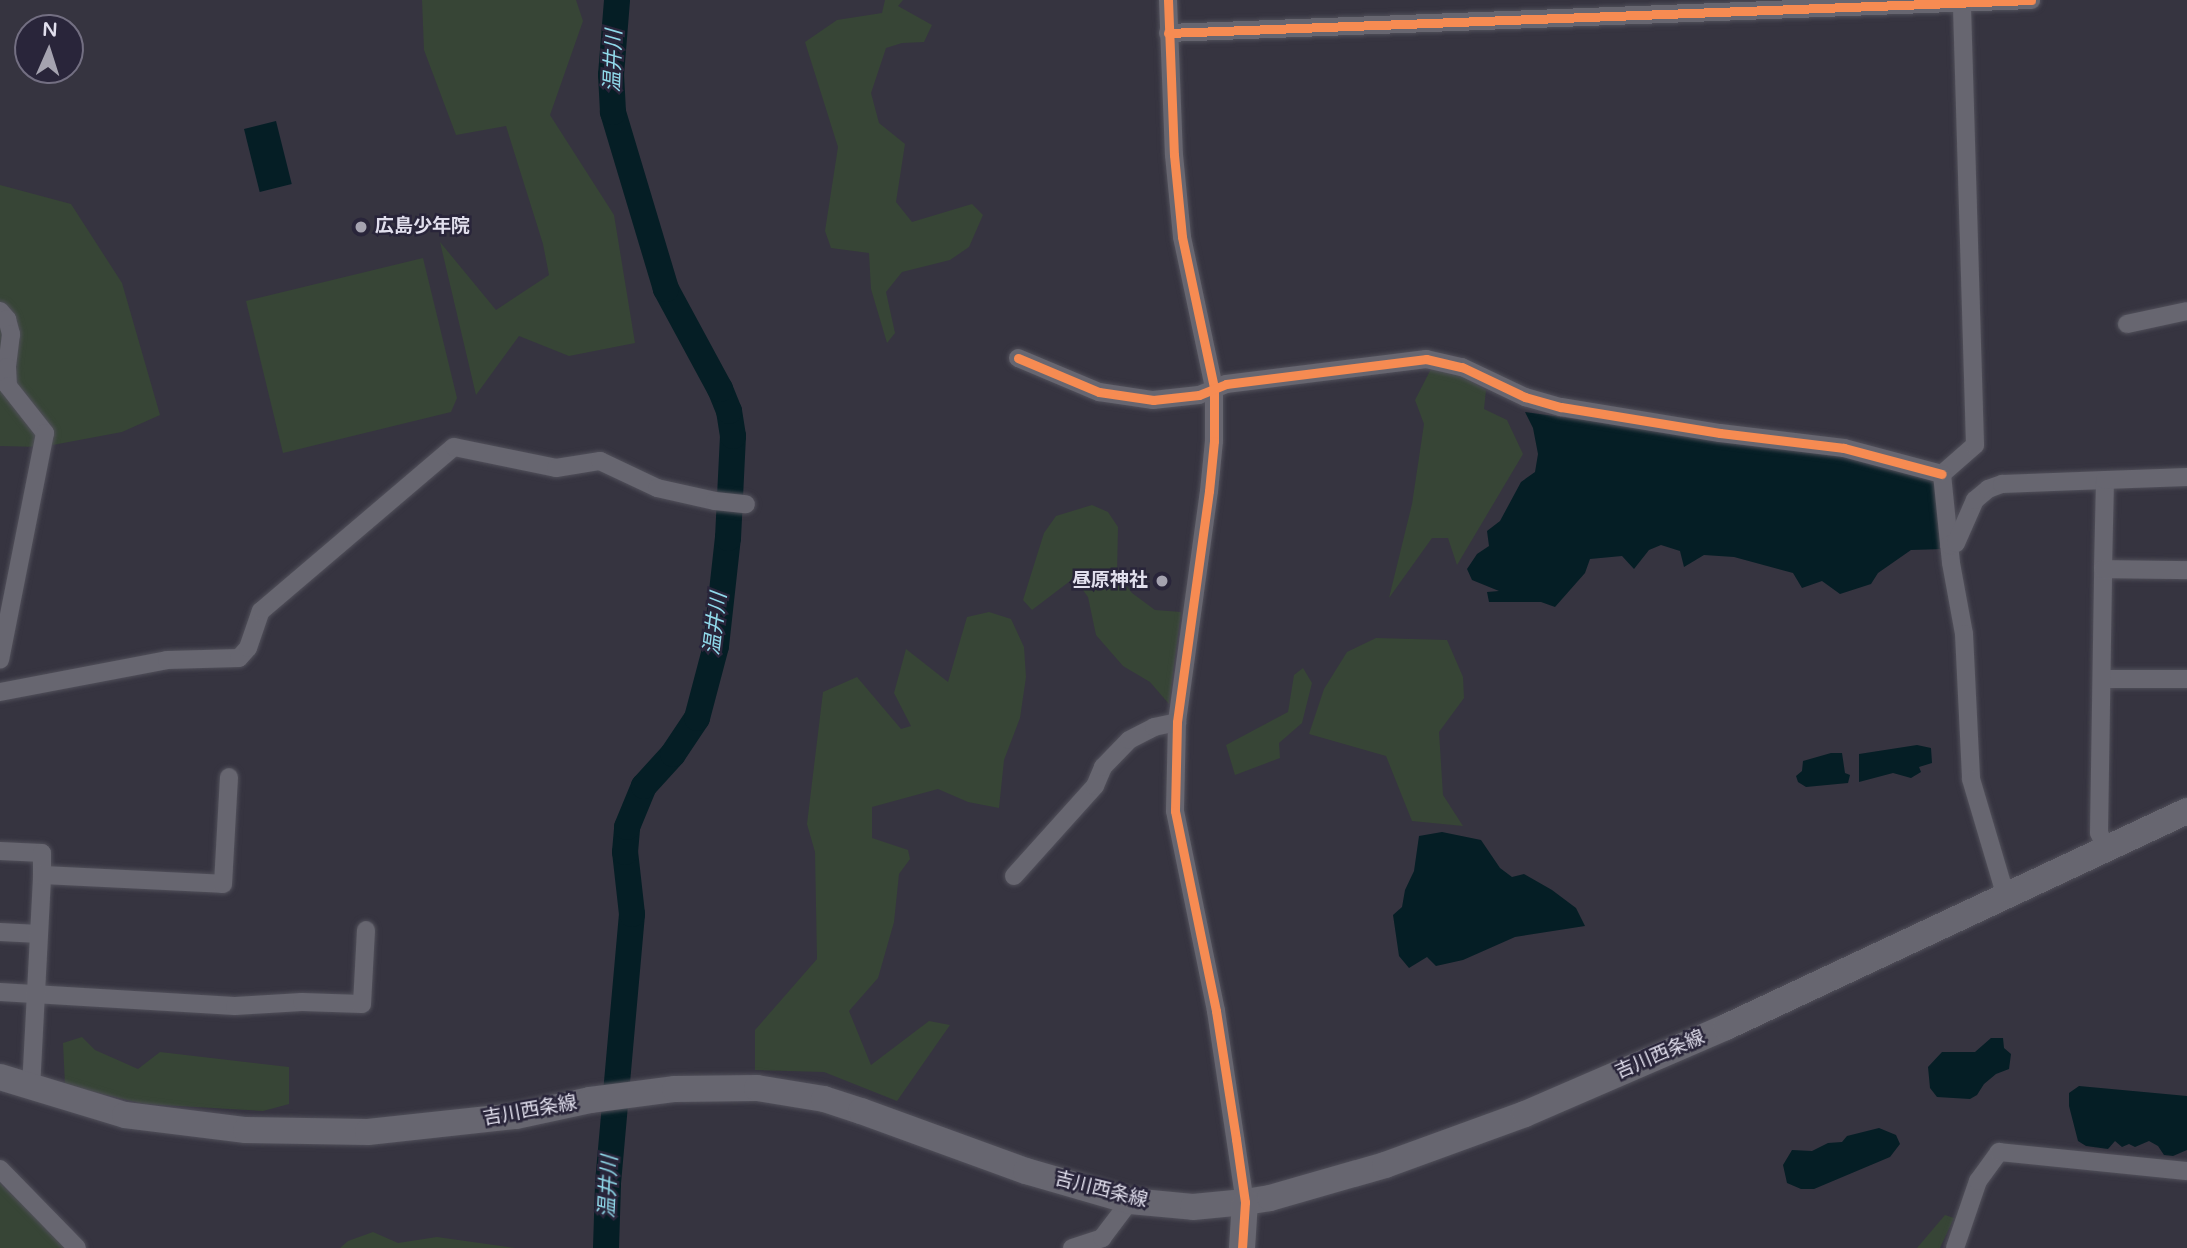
<!DOCTYPE html>
<meta charset="utf-8">
<style>
body{margin:0}
#map{position:relative;width:2187px;height:1248px;overflow:hidden;background:#363440;font-family:"Varela Round","Noto Sans JP",sans-serif}
div>[style]{position:absolute}
[style*='--x']{left:calc(var(--x)*1px);top:calc(var(--y)*1px);width:calc(var(--w)*1px);rotate:calc(var(--a)*1deg)}
.green>*{inset:0;background:#374536}
.water>*{inset:0;background:#051e25;transform-origin:0 0}
.river>*{height:26px;margin:-13px;padding:0 13px;transform-origin:13px;border-radius:13px;background:#051e25}
.roads{filter:drop-shadow(0 0 2px #51505a) drop-shadow(0 0 2px #51505a)}
.street>*{height:18px;margin:-9px;padding:0 9px;transform-origin:9px;border-radius:9px;background:#676670}
.secondary>*{height:26px;margin:-13px;padding:0 13px;transform-origin:13px;border-radius:13px;background:#676670}
.cycleway>*{height:9px;margin:-4.5px;padding:0 4.5px;transform-origin:4.5px;border-radius:4.5px;background:#f68b52}
.dots>*{width:19px;height:19px;translate:-50% -50%;box-sizing:border-box;border:4px solid #29253a;border-radius:50%}
span{translate:-50% -50%;white-space:nowrap;text-align:center;line-height:1.15;-webkit-text-stroke:5px #29253a;paint-order:stroke}
.poi-label{font-size:19px;color:#e1dfed;font-weight:700}
.left{translate:0 -50%;text-align:left}
.right{translate:-100% -50%;text-align:right}
.street-label{font-size:19px;color:#e1dfed}
.water-label{font-size:21px;color:#90d9ea;font-style:italic}
.north{position:absolute;left:14px;top:14px;width:70px;height:70px;box-sizing:border-box;background:#29253a;border:2px solid #736f82;border-radius:50%;rotate:3deg;font-size:19px;font-weight:700;line-height:28px;text-align:center;color:#e1dfed}
.north::after{content:'';display:block;margin:auto;width:24px;height:32px;background:#a5a3b0;clip-path:polygon(50% 0,100% 100%,50% 72%,0 100%)}
</style>
<div id="map">
<div class="green">
<div style="clip-path:polygon(422px 0,576px 0,583px 21px,550px 115px,614px 215px,635px 343px,569px 356px,519px 336px,476px 395px,440px 242px,496px 310px,549px 275px,543px 244px,506px 126px,456px 135px,424px 50px)"></div>
<div style="clip-path:polygon(885px 0,903px 0,898px 6px,932px 25px,924px 42px,902px 43px,886px 48px,871px 93px,879px 123px,905px 144px,896px 202px,912px 222px,972px 204px,983px 215px,969px 247px,950px 260px,902px 272px,886px 292px,895px 333px,887px 343px,871px 289px,869px 253px,831px 248px,825px 231px,838px 147px,805px 42px,837px 20px,882px 13px)"></div>
<div style="clip-path:polygon(0 185px,71px 204px,122px 283px,160px 415px,122px 432px,42px 447px,0 446px)"></div>
<div style="clip-path:polygon(423px 258px,457px 398px,451px 412px,283px 453px,246px 301px)"></div>
<div style="clip-path:polygon(1432px 367px,1463px 376px,1486px 390px,1484px 409px,1507px 420px,1523px 454px,1457px 565px,1448px 538px,1432px 538px,1389px 598px,1412px 504px,1424px 424px,1415px 400px)"></div>
<div style="clip-path:polygon(1092px 505px,1108px 512px,1118px 527px,1117px 575px,1132px 593px,1155px 610px,1181px 612px,1169px 704px,1150px 682px,1123px 666px,1096px 635px,1088px 597px,1074px 578px,1032px 610px,1023px 600px,1044px 533px,1056px 516px)"></div>
<div style="clip-path:polygon(989px 612px,1011px 619px,1024px 647px,1026px 677px,1020px 718px,1004px 760px,999px 808px,968px 802px,938px 789px,872px 807px,872px 838px,908px 850px,910px 859px,899px 874px,894px 922px,878px 978px,849px 1011px,871px 1065px,929px 1021px,950px 1025px,897px 1101px,824px 1072px,755px 1070px,755px 1030px,817px 959px,815px 852px,807px 824px,823px 692px,857px 677px,901px 729px,911px 726px,894px 693px,906px 649px,948px 682px,967px 617px)"></div>
<div style="clip-path:polygon(1376px 638px,1447px 640px,1463px 677px,1464px 698px,1439px 732px,1443px 795px,1463px 826px,1412px 821px,1386px 756px,1309px 734px,1324px 689px,1347px 652px)"></div>
<div style="clip-path:polygon(1303px 668px,1312px 683px,1302px 723px,1279px 743px,1280px 758px,1235px 775px,1226px 745px,1288px 712px,1294px 675px)"></div>
<div style="clip-path:polygon(82px 1037px,95px 1050px,138px 1069px,160px 1052px,289px 1067px,289px 1104px,263px 1111px,144px 1104px,65px 1085px,63px 1043px)"></div>
<div style="clip-path:polygon(0 1183px,27px 1209px,70px 1248px,0 1248px)"></div>
<div style="clip-path:polygon(1945px 1215px,1954px 1218px,1940px 1248px,1917px 1248px)"></div>
<div style="clip-path:polygon(373px 1232px,398px 1243px,437px 1237px,516px 1248px,340px 1248px,348px 1241px)"></div>
</div>
<div class="water">
<div style="left:276px;top:121px;width:65px;height:33px;rotate:76deg"></div>
<div style="clip-path:polygon(1525px 412px,1856px 457px,1929px 475px,1935px 484px,1944px 549px,1911px 550px,1878px 573px,1871px 584px,1840px 594px,1822px 581px,1802px 588px,1793px 573px,1734px 557px,1704px 555px,1684px 567px,1680px 551px,1661px 545px,1649px 550px,1634px 569px,1622px 556px,1590px 559px,1585px 573px,1555px 607px,1541px 602px,1489px 602px,1487px 592px,1499px 591px,1472px 580px,1467px 569px,1477px 554px,1489px 546px,1487px 531px,1500px 521px,1521px 482px,1535px 472px,1538px 454px,1533px 428px)"></div>
<div style="clip-path:polygon(1917px 745px,1931px 748px,1932px 763px,1919px 767px,1921px 772px,1911px 778px,1893px 773px,1859px 782px,1859px 754px)"></div>
<div style="clip-path:polygon(1831px 753px,1842px 753px,1845px 773px,1850px 775px,1848px 783px,1806px 787px,1798px 782px,1796px 776px,1802px 771px,1803px 761px)"></div>
<div style="clip-path:polygon(1442px 832px,1481px 840px,1500px 868px,1512px 877px,1524px 874px,1552px 890px,1576px 908px,1585px 926px,1515px 937px,1463px 960px,1436px 966px,1427px 957px,1409px 968px,1399px 956px,1393px 915px,1402px 907px,1405px 890px,1414px 871px,1419px 836px)"></div>
<div style="clip-path:polygon(1991px 1038px,2003px 1038px,2004px 1048px,2011px 1054px,2009px 1069px,1996px 1074px,1984px 1084px,1977px 1095px,1970px 1099px,1937px 1097px,1930px 1088px,1928px 1067px,1942px 1052px,1975px 1052px)"></div>
<div style="clip-path:polygon(2079px 1086px,2187px 1096px,2187px 1150px,2173px 1156px,2164px 1155px,2158px 1146px,2149px 1141px,2135px 1147px,2129px 1144px,2122px 1147px,2115px 1141px,2108px 1149px,2086px 1146px,2078px 1141px,2069px 1106px,2069px 1093px)"></div>
<div style="clip-path:polygon(1879px 1128px,1896px 1135px,1900px 1144px,1890px 1157px,1814px 1189px,1801px 1189px,1787px 1183px,1783px 1165px,1792px 1150px,1812px 1151px,1828px 1143px,1842px 1142px,1847px 1136px)"></div>
</div>
<div class="river">
<div style="--x:606;--y:1248;--w:65;--a:-88.2"></div>
<div style="--x:608;--y:1183;--w:270;--a:-84.9"></div>
<div style="--x:632;--y:914;--w:62;--a:-96.4"></div>
<div style="--x:625;--y:852;--w:25;--a:-85"></div>
<div style="--x:627;--y:827;--w:44;--a:-67.5"></div>
<div style="--x:644;--y:786;--w:43;--a:-47.8"></div>
<div style="--x:673;--y:754;--w:43;--a:-56.3"></div>
<div style="--x:697;--y:718;--w:74;--a:-75.2"></div>
<div style="--x:716;--y:646;--w:109;--a:-83.7"></div>
<div style="--x:728;--y:538;--w:102;--a:-87.2"></div>
<div style="--x:733;--y:436;--w:25;--a:-99"></div>
<div style="--x:729;--y:411;--w:24;--a:-112"></div>
<div style="--x:720;--y:389;--w:114;--a:-118.4"></div>
<div style="--x:666;--y:289;--w:185;--a:-106.7"></div>
<div style="--x:613;--y:112;--w:37;--a:-93"></div>
<div style="--x:611;--y:75;--w:75;--a:-85.4"></div>
</div>
<div class="roads">
<div class="street">
<div style="--x:1168;--y:0;--w:155;--a:87.8"></div>
<div style="--x:1174;--y:155;--w:82;--a:84.4"></div>
<div style="--x:1182;--y:237;--w:154;--a:78"></div>
<div style="--x:1214;--y:388;--w:53;--a:90"></div>
<div style="--x:1214;--y:441;--w:50;--a:95.7"></div>
<div style="--x:1209;--y:491;--w:233;--a:97.9"></div>
<div style="--x:1177;--y:722;--w:89;--a:91.3"></div>
<div style="--x:1175;--y:811;--w:204;--a:78.4"></div>
<div style="--x:1216;--y:1011;--w:193;--a:81.4"></div>
<div style="--x:1168;--y:33;--w:864;--a:-2.19"></div>
<div style="--x:0;--y:311;--w:11;--a:49"></div>
<div style="--x:7;--y:319;--w:16;--a:75"></div>
<div style="--x:11;--y:334;--w:33;--a:97"></div>
<div style="--x:7;--y:367;--w:19;--a:87"></div>
<div style="--x:8;--y:386;--w:60;--a:51.8"></div>
<div style="--x:45;--y:433;--w:231;--a:101.2"></div>
<div style="--x:2127;--y:324;--w:61;--a:-12.2"></div>
<div style="--x:1018;--y:358;--w:88;--a:22.8"></div>
<div style="--x:1099;--y:392;--w:55;--a:8.4"></div>
<div style="--x:1153;--y:400;--w:46;--a:-6.2"></div>
<div style="--x:1199;--y:395;--w:29;--a:-22"></div>
<div style="--x:1226;--y:384;--w:202;--a:-7.1"></div>
<div style="--x:1426;--y:359;--w:37;--a:13"></div>
<div style="--x:1462;--y:367;--w:70;--a:25.5"></div>
<div style="--x:1525;--y:397;--w:37;--a:16"></div>
<div style="--x:1561;--y:407;--w:161;--a:9.3"></div>
<div style="--x:1720;--y:433;--w:125;--a:6.9"></div>
<div style="--x:1844;--y:448;--w:101;--a:14.9"></div>
<div style="--x:1942;--y:474;--w:44;--a:-41.3"></div>
<div style="--x:1975;--y:445;--w:445;--a:-91.7"></div>
<div style="--x:1942;--y:474;--w:89;--a:84.2"></div>
<div style="--x:1951;--y:563;--w:72;--a:79.6"></div>
<div style="--x:1964;--y:634;--w:145;--a:87.2"></div>
<div style="--x:1971;--y:779;--w:123;--a:73.5"></div>
<div style="--x:1949;--y:545;--w:7;--a:-16"></div>
<div style="--x:1956;--y:543;--w:47;--a:-66.2"></div>
<div style="--x:1975;--y:500;--w:17;--a:-40"></div>
<div style="--x:1988;--y:489;--w:15;--a:-20"></div>
<div style="--x:2002;--y:484;--w:103;--a:-2.2"></div>
<div style="--x:2103;--y:569;--w:89;--a:-88.7"></div>
<div style="--x:2105;--y:480;--w:82;--a:-2.1"></div>
<div style="--x:2102;--y:679;--w:85;--a:0"></div>
<div style="--x:0;--y:692;--w:170;--a:-10.8"></div>
<div style="--x:167;--y:660;--w:72;--a:-1.6"></div>
<div style="--x:239;--y:658;--w:13;--a:-48"></div>
<div style="--x:248;--y:648;--w:39;--a:-71"></div>
<div style="--x:261;--y:611;--w:253;--a:-40.4"></div>
<div style="--x:454;--y:447;--w:104;--a:11.6"></div>
<div style="--x:556;--y:468;--w:45;--a:-9"></div>
<div style="--x:600;--y:461;--w:63;--a:25.3"></div>
<div style="--x:657;--y:488;--w:59;--a:12.6"></div>
<div style="--x:715;--y:501;--w:31;--a:6"></div>
<div style="--x:2107;--y:850;--w:19;--a:-115"></div>
<div style="--x:2099;--y:833;--w:264;--a:-89.1"></div>
<div style="--x:2103;--y:569;--w:84;--a:0.7"></div>
<div style="--x:0;--y:851;--w:42;--a:2.7"></div>
<div style="--x:42;--y:853;--w:22;--a:90"></div>
<div style="--x:1014;--y:876;--w:121;--a:-48"></div>
<div style="--x:1095;--y:786;--w:21;--a:-67"></div>
<div style="--x:1103;--y:767;--w:37;--a:-46"></div>
<div style="--x:1129;--y:740;--w:28;--a:-27"></div>
<div style="--x:1154;--y:727;--w:24;--a:-12"></div>
<div style="--x:0;--y:932;--w:39;--a:3"></div>
<div style="--x:0;--y:992;--w:235;--a:3.4"></div>
<div style="--x:235;--y:1006;--w:67;--a:-3.4"></div>
<div style="--x:302;--y:1002;--w:60;--a:1.9"></div>
<div style="--x:362;--y:1004;--w:74;--a:-86.9"></div>
<div style="--x:31;--y:1088;--w:213;--a:-87"></div>
<div style="--x:42;--y:875;--w:181;--a:2.8"></div>
<div style="--x:223;--y:884;--w:107;--a:-86.8"></div>
<div style="--x:0;--y:1169;--w:110;--a:45.7"></div>
<div style="--x:1072;--y:1248;--w:32;--a:-18"></div>
<div style="--x:1102;--y:1238;--w:46;--a:-52.9"></div>
<div style="--x:1955;--y:1248;--w:71;--a:-71.1"></div>
<div style="--x:1978;--y:1181;--w:36;--a:-54"></div>
<div style="--x:1999;--y:1152;--w:189;--a:5.8"></div>
</div>
<div class="secondary">
<div style="--x:0;--y:1077;--w:131;--a:16.9"></div>
<div style="--x:125;--y:1115;--w:122;--a:7.1"></div>
<div style="--x:246;--y:1130;--w:122;--a:0.9"></div>
<div style="--x:368;--y:1132;--w:149;--a:-6.2"></div>
<div style="--x:516;--y:1116;--w:76;--a:-12.2"></div>
<div style="--x:590;--y:1100;--w:86;--a:-7.4"></div>
<div style="--x:675;--y:1089;--w:82;--a:-0.7"></div>
<div style="--x:757;--y:1088;--w:68;--a:9.3"></div>
<div style="--x:824;--y:1099;--w:39;--a:18"></div>
<div style="--x:861;--y:1111;--w:176;--a:20"></div>
<div style="--x:1026;--y:1171;--w:108;--a:16.1"></div>
<div style="--x:1130;--y:1201;--w:63;--a:5.4"></div>
<div style="--x:1193;--y:1207;--w:52;--a:-5.5"></div>
<div style="--x:1245;--y:1202;--w:25;--a:-9"></div>
<div style="--x:1270;--y:1198;--w:120;--a:-16"></div>
<div style="--x:1385;--y:1165;--w:149;--a:-20"></div>
<div style="--x:1525;--y:1114;--w:219;--a:-23.4"></div>
<div style="--x:1726;--y:1027;--w:509;--a:-25.11"></div>
<div style="--x:1242;--y:1248;--w:46;--a:-86.3"></div>
</div>
</div>
<div class="cycleway">
<div style="--x:1168;--y:0;--w:155;--a:87.8"></div>
<div style="--x:1174;--y:155;--w:82;--a:84.4"></div>
<div style="--x:1182;--y:237;--w:154;--a:78"></div>
<div style="--x:1214;--y:388;--w:53;--a:90"></div>
<div style="--x:1214;--y:441;--w:50;--a:95.7"></div>
<div style="--x:1209;--y:491;--w:233;--a:97.9"></div>
<div style="--x:1177;--y:722;--w:89;--a:91.3"></div>
<div style="--x:1175;--y:811;--w:204;--a:78.4"></div>
<div style="--x:1216;--y:1011;--w:130;--a:81.1"></div>
<div style="--x:1236;--y:1139;--w:64;--a:81.9"></div>
<div style="--x:1245;--y:1202;--w:46;--a:93.7"></div>
<div style="--x:1168;--y:33;--w:864;--a:-2.19"></div>
<div style="--x:1018;--y:358;--w:88;--a:22.8"></div>
<div style="--x:1099;--y:392;--w:55;--a:8.4"></div>
<div style="--x:1153;--y:400;--w:46;--a:-6.2"></div>
<div style="--x:1199;--y:395;--w:29;--a:-22"></div>
<div style="--x:1226;--y:384;--w:202;--a:-7.1"></div>
<div style="--x:1426;--y:359;--w:37;--a:13"></div>
<div style="--x:1462;--y:367;--w:70;--a:25.5"></div>
<div style="--x:1525;--y:397;--w:37;--a:16"></div>
<div style="--x:1561;--y:407;--w:161;--a:9.3"></div>
<div style="--x:1720;--y:433;--w:125;--a:6.9"></div>
<div style="--x:1844;--y:448;--w:101;--a:14.9"></div>
</div>
<div class="dots">
<div style="left:361px;top:227px;background:#a5a3b0"></div>
<div style="left:1162px;top:581px;background:#a5a3b0"></div>
</div>
<div class="poi-label">
<span class="left" style="left:375px;top:227px">広島少年院</span>
<span class="right" style="left:1148px;top:581px">昼原神社</span>
</div>
<div class="street-label">
<span style="left:1660px;top:1055px;rotate:-23deg">吉川西条線</span>
<span style="left:530px;top:1111px;rotate:-10deg">吉川西条線</span>
<span style="left:1101px;top:1190px;rotate:14deg">吉川西条線</span>
</div>
<div class="water-label">
<span style="left:614px;top:61px;rotate:-88deg">温井川</span>
<span style="left:716px;top:624px;rotate:-83deg">温井川</span>
<span style="left:609px;top:1187px;rotate:-87deg">温井川</span>
</div>
<div class="north">N</div>
</div>
